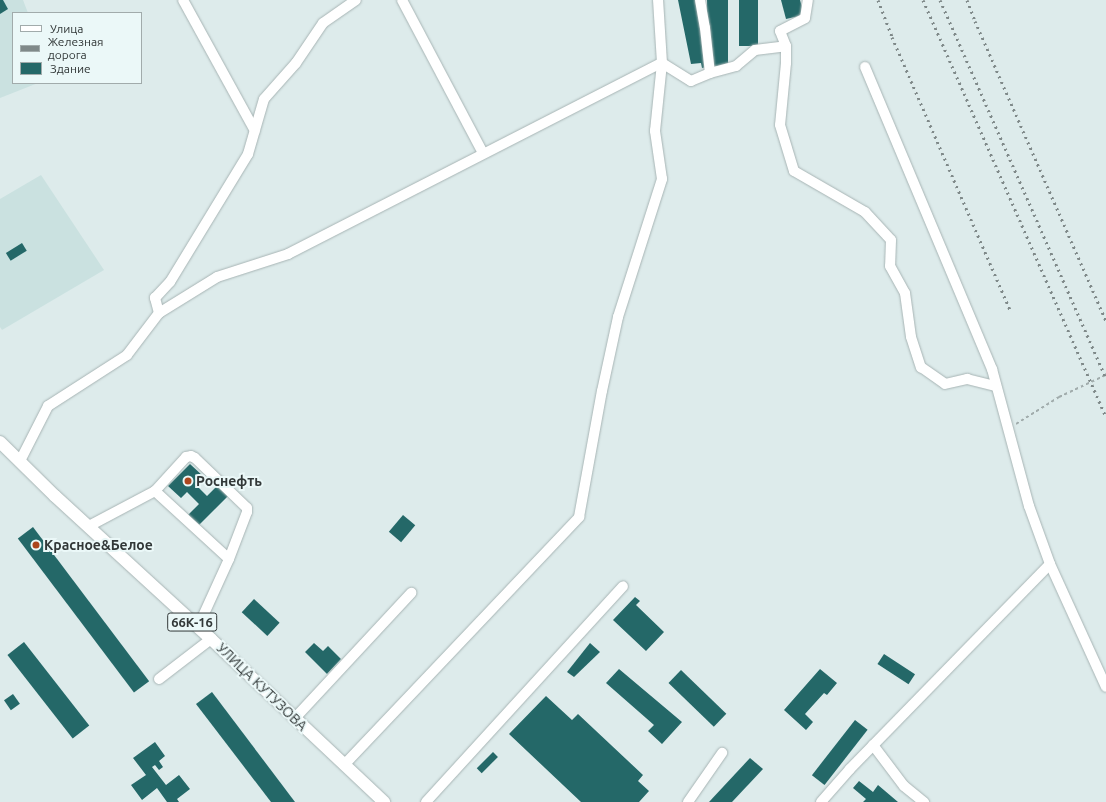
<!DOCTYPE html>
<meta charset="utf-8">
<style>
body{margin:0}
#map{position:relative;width:1106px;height:802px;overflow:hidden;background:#ddebeb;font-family:Ubuntu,sans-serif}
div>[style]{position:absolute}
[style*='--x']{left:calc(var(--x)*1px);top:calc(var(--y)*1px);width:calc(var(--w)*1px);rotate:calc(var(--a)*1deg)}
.built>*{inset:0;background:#cae1e0}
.building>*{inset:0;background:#246868;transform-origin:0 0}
.path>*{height:2px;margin-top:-1px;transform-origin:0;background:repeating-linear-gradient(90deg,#a1acac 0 3px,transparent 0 6px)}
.roads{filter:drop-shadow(0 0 1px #a7b4b4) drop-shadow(0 0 1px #a7b4b4)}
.minor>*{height:10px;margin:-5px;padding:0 5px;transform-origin:5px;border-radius:5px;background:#fff}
.major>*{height:12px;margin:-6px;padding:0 6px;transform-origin:6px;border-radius:6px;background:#fff}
.rail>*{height:3px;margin-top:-1.5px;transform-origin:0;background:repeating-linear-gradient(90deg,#7f8989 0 2px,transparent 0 6px)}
.dots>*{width:11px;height:11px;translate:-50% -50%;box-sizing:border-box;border:2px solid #ebf8f8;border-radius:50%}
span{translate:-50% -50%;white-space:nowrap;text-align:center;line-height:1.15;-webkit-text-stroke:4px #ebf8f8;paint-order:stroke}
.shield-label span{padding:1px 3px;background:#ebf8f8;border:1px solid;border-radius:3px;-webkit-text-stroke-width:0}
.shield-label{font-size:13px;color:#323838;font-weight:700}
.poi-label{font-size:14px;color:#323838;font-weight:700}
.left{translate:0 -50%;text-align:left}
.street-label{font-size:14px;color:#323838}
.legend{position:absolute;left:12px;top:12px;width:130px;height:72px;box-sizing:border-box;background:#ebf8f8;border:1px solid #a1abab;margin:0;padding:5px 7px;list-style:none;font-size:12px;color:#323838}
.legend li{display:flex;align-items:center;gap:8px;height:20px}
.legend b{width:20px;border:1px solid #a1abab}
</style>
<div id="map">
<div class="built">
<div style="clip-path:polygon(0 0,23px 0,28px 13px,13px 13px,13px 83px,38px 83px,0 98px)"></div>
<div style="clip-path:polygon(41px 175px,104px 270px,2px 330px,0 327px,0 199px)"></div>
</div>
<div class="building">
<div style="clip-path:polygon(0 0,3px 0,8px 9px,0 14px)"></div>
<div style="clip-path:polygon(678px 0,698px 0,712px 66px,702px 68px,701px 63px,691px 64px)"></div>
<div style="left:707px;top:0;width:21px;height:66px"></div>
<div style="left:739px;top:0;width:19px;height:46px"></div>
<div style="clip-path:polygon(781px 0,800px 0,804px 15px,786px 19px)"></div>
<div style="left:22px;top:243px;width:9px;height:19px;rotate:58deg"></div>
<div style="clip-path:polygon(190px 464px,203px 476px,195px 484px,207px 496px,219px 484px,229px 495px,198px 526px,187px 516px,199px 504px,187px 492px,181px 498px,168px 486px)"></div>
<div style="left:403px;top:515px;width:16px;height:22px;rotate:40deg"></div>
<div style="left:33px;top:527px;width:193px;height:19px;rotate:53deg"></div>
<div style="clip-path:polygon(635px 597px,640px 601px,636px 605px,664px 632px,646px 651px,613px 620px)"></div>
<div style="left:254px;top:599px;width:35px;height:18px;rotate:43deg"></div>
<div style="left:24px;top:642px;width:106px;height:21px;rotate:52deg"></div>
<div style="clip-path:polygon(314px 643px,323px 651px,328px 646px,341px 659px,327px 674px,305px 652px)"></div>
<div style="clip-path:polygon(590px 643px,600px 652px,574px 677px,567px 672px)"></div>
<div style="left:884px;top:654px;width:37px;height:12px;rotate:33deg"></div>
<div style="clip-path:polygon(619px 669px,682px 722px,662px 744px,648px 731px,654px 725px,606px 683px)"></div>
<div style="clip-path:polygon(820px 669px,837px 683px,827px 695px,824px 693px,805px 714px,813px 722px,806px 730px,784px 710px)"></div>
<div style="left:681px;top:670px;width:63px;height:18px;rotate:44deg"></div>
<div style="clip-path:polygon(212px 692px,295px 802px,271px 802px,196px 704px)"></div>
<div style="left:13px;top:694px;width:12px;height:11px;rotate:55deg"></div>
<div style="clip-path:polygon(546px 696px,572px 720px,578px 714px,643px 775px,638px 781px,649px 791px,639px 802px,581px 802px,509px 734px)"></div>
<div style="left:855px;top:720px;width:16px;height:70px;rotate:38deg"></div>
<div style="clip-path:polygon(155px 742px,165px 756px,159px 761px,163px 767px,159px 770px,155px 765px,152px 767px,166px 785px,179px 775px,190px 789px,177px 799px,179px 802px,167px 802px,157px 788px,142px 800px,131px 785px,146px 775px,133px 758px)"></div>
<div style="left:493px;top:752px;width:7px;height:23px;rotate:45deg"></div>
<div style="clip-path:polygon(750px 758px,763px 769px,732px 802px,709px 802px)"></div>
<div style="clip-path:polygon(859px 781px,873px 792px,878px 785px,898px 802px,863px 802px,866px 799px,853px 788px)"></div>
</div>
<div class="path">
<div style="--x:1016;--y:424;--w:51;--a:-32.1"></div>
<div style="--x:1059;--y:397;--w:52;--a:-25.1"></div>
</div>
<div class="roads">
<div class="minor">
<div style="--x:183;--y:0;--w:149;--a:61.2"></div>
<div style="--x:402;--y:0;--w:173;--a:62.1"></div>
<div style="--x:700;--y:0;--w:28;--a:80"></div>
<div style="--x:705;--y:28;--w:45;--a:83.7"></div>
<div style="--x:786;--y:46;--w:16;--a:-112"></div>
<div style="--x:780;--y:31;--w:28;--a:-27"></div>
<div style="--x:805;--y:18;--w:18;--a:-81"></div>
<div style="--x:865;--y:67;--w:328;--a:67.2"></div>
<div style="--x:992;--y:369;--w:142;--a:74.9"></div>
<div style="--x:1029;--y:506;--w:62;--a:70.1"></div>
<div style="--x:1050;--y:564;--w:135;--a:65.5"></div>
<div style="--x:159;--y:313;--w:16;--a:-105"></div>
<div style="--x:155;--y:298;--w:22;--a:-47"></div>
<div style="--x:170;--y:282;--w:150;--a:-58.6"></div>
<div style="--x:248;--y:154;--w:57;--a:-73.8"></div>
<div style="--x:264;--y:99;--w:48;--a:-48.4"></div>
<div style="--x:296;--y:63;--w:48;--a:-56"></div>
<div style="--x:323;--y:23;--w:40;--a:-34.9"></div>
<div style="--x:20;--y:461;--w:62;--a:-63"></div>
<div style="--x:48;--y:406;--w:94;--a:-32.8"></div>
<div style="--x:127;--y:355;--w:53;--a:-52.7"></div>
<div style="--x:159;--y:313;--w:68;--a:-31.8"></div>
<div style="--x:217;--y:277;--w:75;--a:-17.9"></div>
<div style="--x:288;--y:254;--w:420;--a:-27.1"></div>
<div style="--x:662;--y:63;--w:34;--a:32"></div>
<div style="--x:691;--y:81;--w:21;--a:-23"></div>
<div style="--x:710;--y:73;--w:27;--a:-15"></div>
<div style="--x:736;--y:66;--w:25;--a:-40"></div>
<div style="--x:755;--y:50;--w:31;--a:-7"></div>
<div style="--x:786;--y:46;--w:17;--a:90"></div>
<div style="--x:786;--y:63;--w:62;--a:95.5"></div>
<div style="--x:780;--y:125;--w:48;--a:73.1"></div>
<div style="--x:794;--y:171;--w:82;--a:30"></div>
<div style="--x:865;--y:212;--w:38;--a:47"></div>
<div style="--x:891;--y:240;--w:26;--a:92"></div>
<div style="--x:890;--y:266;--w:31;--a:61"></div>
<div style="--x:905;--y:293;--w:44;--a:82.2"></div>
<div style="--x:911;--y:337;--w:32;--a:72"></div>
<div style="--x:921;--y:367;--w:29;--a:35"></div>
<div style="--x:945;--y:384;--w:23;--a:-13"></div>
<div style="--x:967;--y:379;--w:30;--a:14"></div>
<div style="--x:155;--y:491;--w:46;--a:-47.6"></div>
<div style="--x:186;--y:457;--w:5;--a:-11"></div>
<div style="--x:191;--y:456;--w:4;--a:27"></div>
<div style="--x:195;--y:458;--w:72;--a:43.9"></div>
<div style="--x:247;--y:508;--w:4;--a:90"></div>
<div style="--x:247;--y:512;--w:50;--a:111"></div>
<div style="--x:89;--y:526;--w:75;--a:-27.9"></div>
<div style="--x:155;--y:491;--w:100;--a:42.6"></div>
<div style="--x:229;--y:559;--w:75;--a:114.5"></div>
<div style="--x:159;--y:679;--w:66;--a:-37.6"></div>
<div style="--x:295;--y:718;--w:171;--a:-47.1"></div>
<div style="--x:873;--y:745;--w:51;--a:52.9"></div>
<div style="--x:904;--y:786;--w:26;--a:39"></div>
<div style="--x:344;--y:765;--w:342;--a:-46.5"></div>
<div style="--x:579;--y:517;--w:128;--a:-79.7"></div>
<div style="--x:602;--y:391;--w:76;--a:-77.8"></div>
<div style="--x:618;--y:317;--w:145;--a:-72.3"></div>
<div style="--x:662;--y:179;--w:49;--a:-98.3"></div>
<div style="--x:655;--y:131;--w:68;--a:-84.1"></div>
<div style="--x:662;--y:63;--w:63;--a:-93.6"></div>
<div style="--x:426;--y:802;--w:292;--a:-47.6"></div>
<div style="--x:688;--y:802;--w:60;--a:-55.2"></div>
<div style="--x:821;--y:802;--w:44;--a:-48.7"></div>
<div style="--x:850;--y:769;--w:286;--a:-45.7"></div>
</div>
<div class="major">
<div style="--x:0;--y:442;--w:77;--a:44.5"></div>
<div style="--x:55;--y:496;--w:212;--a:42.5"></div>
<div style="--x:211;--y:639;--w:238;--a:43.3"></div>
</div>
</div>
<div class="rail">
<div style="--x:878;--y:0;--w:40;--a:69"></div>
<div style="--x:892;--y:37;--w:297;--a:66.6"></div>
<div style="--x:923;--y:0;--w:455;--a:66.3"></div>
<div style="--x:940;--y:0;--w:413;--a:66.3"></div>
<div style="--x:967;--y:0;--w:22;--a:69"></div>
<div style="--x:975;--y:21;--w:327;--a:66.4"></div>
</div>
<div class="dots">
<div style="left:188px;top:481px;background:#ac461e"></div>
<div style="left:36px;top:545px;background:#ac461e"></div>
</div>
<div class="shield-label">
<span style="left:192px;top:622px">66К-16</span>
</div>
<div class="poi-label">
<span class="left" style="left:196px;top:481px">Роснефть</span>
<span class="left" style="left:44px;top:545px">Красное&amp;Белое</span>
</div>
<div class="street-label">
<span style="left:262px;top:687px;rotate:44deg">УЛИЦА КУТУЗОВА</span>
</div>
<ul class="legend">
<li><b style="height:5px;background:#fff"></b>Улица</li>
<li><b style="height:5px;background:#7f8989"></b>Железная дорога</li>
<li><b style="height:11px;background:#246868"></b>Здание</li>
</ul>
</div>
